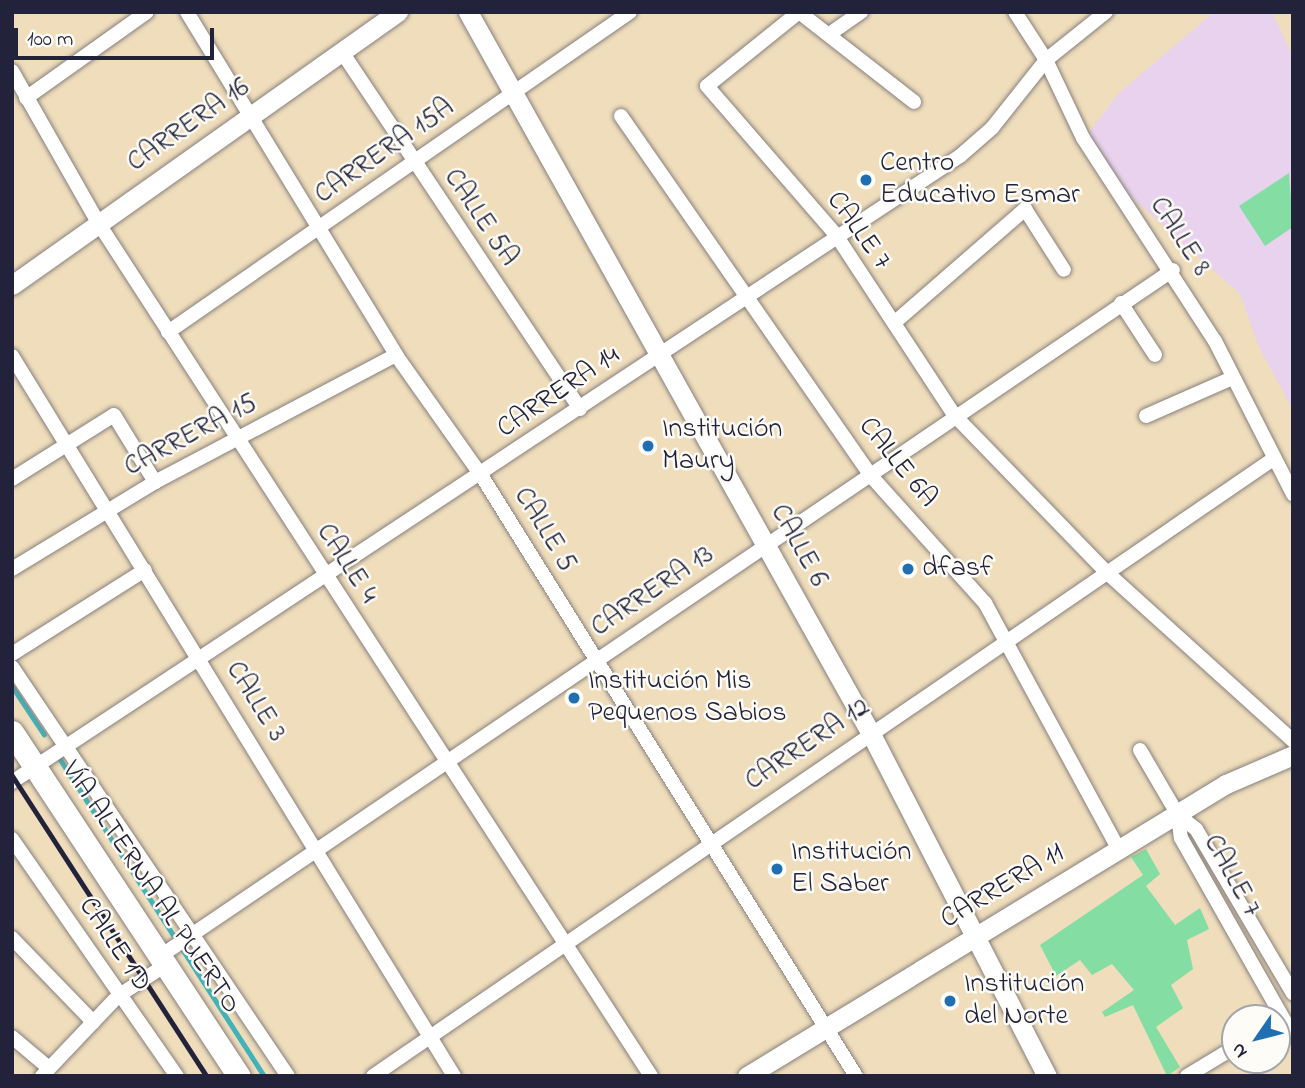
<!DOCTYPE html>
<meta charset="utf-8">
<style>
body{margin:0}
#map{position:relative;width:1305px;height:1088px;overflow:hidden;background:#efddbc;font-family:"Indie Flower",sans-serif}
div>[style]{position:absolute}
[style*='--x']{left:calc(var(--x)*1px);top:calc(var(--y)*1px);width:calc(var(--w)*1px);rotate:calc(var(--a)*1deg)}
.built>*{inset:0;background:#e9d2ed}
.green>*{inset:0;background:#84dda2}
.stream>*{height:4.5px;margin:-2.25px;padding:0 2.25px;transform-origin:2.25px;border-radius:2.25px;background:#42b2ba}
.roads{filter:drop-shadow(0 0 2px #88807c) drop-shadow(0 0 2px #88807c)}
.street>*{height:14px;margin:-7px;padding:0 7px;transform-origin:7px;border-radius:7px;background:#fff}
.secondary>*{height:19px;margin:-9.5px;padding:0 9.5px;transform-origin:9.5px;border-radius:9.5px;background:#fff}
.primary>*{height:23px;margin:-11.5px;padding:0 11.5px;transform-origin:11.5px;border-radius:11.5px;background:#fff}
.rail>*{height:4.5px;margin:-2.25px;padding:0 2.25px;transform-origin:2.25px;border-radius:2.25px;background:#22223b}
.dots>*{width:19px;height:19px;translate:-50% -50%;box-sizing:border-box;border:4px solid #fdfcf7;border-radius:50%}
span{translate:-50% -50%;white-space:nowrap;text-align:center;line-height:1.15;-webkit-text-stroke:5px #fdfcf7;paint-order:stroke}
.street-label{font-size:28px;color:#22223b}
.poi-label{font-size:28px;color:#22223b}
.left{translate:0 -50%;text-align:left}
.frame{position:absolute;inset:0;border:14px solid #22223b;pointer-events:none}
.north{position:absolute;left:1221px;top:1004px;width:70px;height:70px;box-sizing:border-box;background:#fdfcf7;border:2px solid #a5a5ac;border-radius:50%;rotate:235deg;font-size:19px;font-weight:700;line-height:28px;text-align:center;color:#22223b}
.north::after{content:'';display:block;margin:auto;width:24px;height:32px;background:#1f6fb2;clip-path:polygon(50% 0,100% 100%,50% 72%,0 100%)}
.scale{position:absolute;left:14px;top:28px;width:200px;height:32px;box-sizing:border-box;border:4px solid #22223b;border-top:0;padding-left:9px;font-size:21px;line-height:24px;white-space:nowrap;color:#22223b;-webkit-text-stroke:5px #fdfcf7;paint-order:stroke}
</style>
<div id="map">
<div class="built">
<div style="clip-path:polygon(1214px 12px,1272px 12px,1293px 57px,1293px 410px,1259px 347px,1240px 294px,1119px 186px,1087px 135px,1118px 94px)"></div>
</div>
<div class="green">
<div style="clip-path:polygon(1289px 173px,1293px 227px,1265px 246px,1239px 206px)"></div>
<div style="clip-path:polygon(1146px 849px,1160px 874px,1146px 886px,1175px 925px,1200px 908px,1209px 929px,1187px 940px,1193px 969px,1171px 985px,1183px 1008px,1156px 1027px,1180px 1067px,1167px 1076px,1133px 1005px,1105px 1017px,1102px 1012px,1134px 990px,1112px 964px,1092px 975px,1080px 960px,1056px 976px,1040px 945px,1143px 875px,1131px 857px)"></div>
</div>
<div class="stream">
<div style="--x:12;--y:686;--w:58;--a:56.3"></div>
<div style="--x:60;--y:759;--w:377;--a:57.2"></div>
</div>
<div class="roads">
<div class="street">
<div style="--x:187;--y:12;--w:402;--a:58.6"></div>
<div style="--x:396;--y:355;--w:147;--a:54.7"></div>
<div style="--x:481;--y:475;--w:708;--a:58.04"></div>
<div style="--x:799;--y:12;--w:118;--a:141.2"></div>
<div style="--x:707;--y:86;--w:197;--a:49.1"></div>
<div style="--x:836;--y:235;--w:217;--a:56.7"></div>
<div style="--x:955;--y:416;--w:214;--a:45.9"></div>
<div style="--x:1104;--y:570;--w:255;--a:42.1"></div>
<div style="--x:799;--y:12;--w:146;--a:38"></div>
<div style="--x:1015;--y:12;--w:57;--a:57.1"></div>
<div style="--x:1046;--y:60;--w:86;--a:64.6"></div>
<div style="--x:1083;--y:138;--w:242;--a:57"></div>
<div style="--x:1215;--y:341;--w:172;--a:63"></div>
<div style="--x:831;--y:33;--w:37;--a:-35"></div>
<div style="--x:342;--y:52;--w:429;--a:56.3"></div>
<div style="--x:12;--y:71;--w:176;--a:60.4"></div>
<div style="--x:99;--y:224;--w:1015;--a:57.06"></div>
<div style="--x:26;--y:98;--w:148;--a:-35.4"></div>
<div style="--x:621;--y:116;--w:438;--a:55.2"></div>
<div style="--x:871;--y:476;--w:171;--a:48.1"></div>
<div style="--x:985;--y:603;--w:281;--a:61.5"></div>
<div style="--x:1121;--y:303;--w:62;--a:56.8"></div>
<div style="--x:894;--y:323;--w:174;--a:-41"></div>
<div style="--x:1025;--y:209;--w:72;--a:57.4"></div>
<div style="--x:168;--y:332;--w:562;--a:-34.71"></div>
<div style="--x:12;--y:356;--w:845;--a:58.45"></div>
<div style="--x:1146;--y:416;--w:94;--a:-23.8"></div>
<div style="--x:12;--y:479;--w:120;--a:-32.1"></div>
<div style="--x:114;--y:415;--w:79;--a:58.5"></div>
<div style="--x:12;--y:569;--w:167;--a:-31.3"></div>
<div style="--x:155;--y:482;--w:272;--a:-27.8"></div>
<div style="--x:12;--y:654;--w:157;--a:-32.3"></div>
<div style="--x:12;--y:667;--w:493;--a:56"></div>
<div style="--x:1140;--y:750;--w:75;--a:59.7"></div>
<div style="--x:1178;--y:815;--w:23;--a:38"></div>
<div style="--x:1196;--y:829;--w:191;--a:59.5"></div>
<div style="--x:12;--y:782;--w:1136;--a:-33.44"></div>
<div style="--x:960;--y:156;--w:43;--a:-41.2"></div>
<div style="--x:992;--y:128;--w:87;--a:-51.5"></div>
<div style="--x:1046;--y:60;--w:77;--a:-38.7"></div>
<div style="--x:1178;--y:815;--w:23;--a:83"></div>
<div style="--x:1181;--y:838;--w:227;--a:60.5"></div>
<div style="--x:12;--y:839;--w:289;--a:55.2"></div>
<div style="--x:12;--y:938;--w:117;--a:46"></div>
<div style="--x:162;--y:955;--w:1221;--a:-34.12"></div>
<div style="--x:12;--y:1037;--w:48;--a:40"></div>
<div style="--x:42;--y:1076;--w:110;--a:-46.5"></div>
<div style="--x:118;--y:996;--w:59;--a:-33.1"></div>
<div style="--x:373;--y:1076;--w:1091;--a:-34.43"></div>
<div style="--x:1187;--y:1076;--w:56;--a:-31.1"></div>
</div>
<div class="secondary">
<div style="--x:468;--y:12;--w:825;--a:60.82"></div>
<div style="--x:870;--y:732;--w:387;--a:62.8"></div>
<div style="--x:12;--y:285;--w:473;--a:-35.3"></div>
<div style="--x:747;--y:1076;--w:561;--a:-31.37"></div>
<div style="--x:1226;--y:784;--w:73;--a:-23.4"></div>
</div>
<div class="primary">
<div style="--x:12;--y:732;--w:412;--a:56.6"></div>
</div>
</div>
<div class="rail">
<div style="--x:12;--y:775;--w:359;--a:57.1"></div>
</div>
<div class="dots">
<div style="left:866px;top:180px;background:#1f6fb2"></div>
<div style="left:648px;top:446px;background:#1f6fb2"></div>
<div style="left:908px;top:569px;background:#1f6fb2"></div>
<div style="left:574px;top:698px;background:#1f6fb2"></div>
<div style="left:777px;top:869px;background:#1f6fb2"></div>
<div style="left:950px;top:1001px;background:#1f6fb2"></div>
</div>
<div class="street-label">
<span style="left:189px;top:126px;rotate:-35deg">CARRERA 16</span>
<span style="left:385px;top:152px;rotate:-35deg">CARRERA 15A</span>
<span style="left:480px;top:218px;rotate:56deg">CALLE 5A</span>
<span style="left:858px;top:231px;rotate:54deg">CALLE 7</span>
<span style="left:1179px;top:237px;rotate:57deg">CALLE 8</span>
<span style="left:559px;top:393px;rotate:-34deg">CARRERA 14</span>
<span style="left:191px;top:436px;rotate:-28deg">CARRERA 15</span>
<span style="left:897px;top:463px;rotate:51deg">CALLE 6A</span>
<span style="left:544px;top:530px;rotate:58deg">CALLE 5</span>
<span style="left:798px;top:546px;rotate:61deg">CALLE 6</span>
<span style="left:346px;top:564px;rotate:57deg">CALLE 4</span>
<span style="left:653px;top:592px;rotate:-34deg">CARRERA 13</span>
<span style="left:255px;top:702px;rotate:58deg">CALLE 3</span>
<span style="left:808px;top:745px;rotate:-34deg">CARRERA 12</span>
<span style="left:1231px;top:876px;rotate:61deg">CALLE 7</span>
<span style="left:1003px;top:887px;rotate:-31deg">CARRERA 11</span>
<span style="left:150px;top:888px;rotate:56deg">VÍA ALTERNA AL PUERTO</span>
<span style="left:114px;top:945px;rotate:56deg">CALLE 1D</span>
</div>
<div class="poi-label">
<span class="left" style="left:880px;top:180px">Centro<br>Educativo Esmar</span>
<span class="left" style="left:662px;top:446px">Institución<br>Maury</span>
<span class="left" style="left:922px;top:569px">dfasf</span>
<span class="left" style="left:588px;top:698px">Institución Mis<br>Pequenos Sabios</span>
<span class="left" style="left:791px;top:869px">Institución<br>El Saber</span>
<span class="left" style="left:964px;top:1001px">Institución<br>del Norte</span>
</div>
<div class="frame"></div>
<div class="north">N</div>
<div class="scale">100 m</div>
</div>
